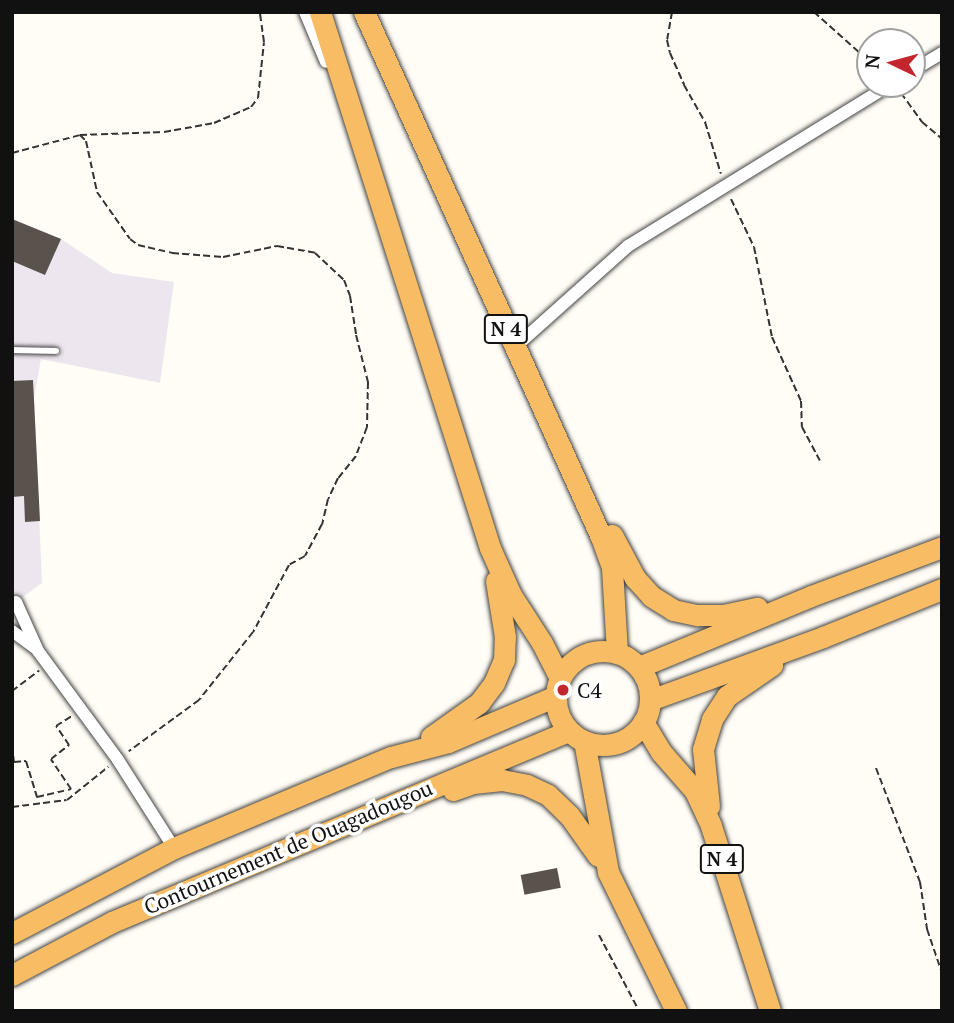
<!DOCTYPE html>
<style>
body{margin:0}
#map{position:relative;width:954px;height:1023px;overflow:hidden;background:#fffdf5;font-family:"PT Serif",serif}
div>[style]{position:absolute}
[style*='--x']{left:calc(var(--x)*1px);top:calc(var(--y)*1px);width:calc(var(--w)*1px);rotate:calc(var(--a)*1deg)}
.industrial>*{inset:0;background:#eee6ef}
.building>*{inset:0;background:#5a524d;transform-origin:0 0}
.path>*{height:2px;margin-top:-1px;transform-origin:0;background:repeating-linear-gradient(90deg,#333 0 7px,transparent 0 10.5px)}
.roads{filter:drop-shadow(0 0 2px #444) drop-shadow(0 0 2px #444)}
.service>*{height:6px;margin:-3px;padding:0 3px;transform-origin:3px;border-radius:3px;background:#fff}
.minor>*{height:12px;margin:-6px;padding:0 6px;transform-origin:6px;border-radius:6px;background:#fff}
.trunk>*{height:21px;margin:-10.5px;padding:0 10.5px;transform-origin:10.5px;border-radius:10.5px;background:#f7bc64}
.trunk>.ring{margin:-10.5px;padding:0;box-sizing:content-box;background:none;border:21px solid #f7bc64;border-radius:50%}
.dots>*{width:19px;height:19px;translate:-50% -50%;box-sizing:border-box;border:4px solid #fff;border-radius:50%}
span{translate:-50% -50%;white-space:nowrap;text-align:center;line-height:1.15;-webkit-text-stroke:7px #fff;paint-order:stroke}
.shield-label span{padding:2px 5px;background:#fff;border:2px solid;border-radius:5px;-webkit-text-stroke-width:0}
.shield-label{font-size:19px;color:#111;font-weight:700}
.poi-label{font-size:21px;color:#111}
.left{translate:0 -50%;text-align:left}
.street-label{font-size:21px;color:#111}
.frame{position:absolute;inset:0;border:14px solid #111;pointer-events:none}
.north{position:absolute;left:856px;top:28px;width:70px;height:70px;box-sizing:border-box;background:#fff;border:2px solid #a0a0a0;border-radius:50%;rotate:275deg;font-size:19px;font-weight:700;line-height:28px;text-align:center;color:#111}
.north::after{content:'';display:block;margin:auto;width:24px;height:32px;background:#c4262e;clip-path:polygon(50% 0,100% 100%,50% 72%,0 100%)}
</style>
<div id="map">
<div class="industrial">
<div style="clip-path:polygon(12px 219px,61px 239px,112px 273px,174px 282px,160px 383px,41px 359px,34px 399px,42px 583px,12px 605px)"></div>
</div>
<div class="building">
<div style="clip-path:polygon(12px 219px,61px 239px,45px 275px,12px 261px)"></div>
<div style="clip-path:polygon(33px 380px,40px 521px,25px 522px,24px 496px,12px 497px,12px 381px)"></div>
<div style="left:557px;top:868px;width:20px;height:37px;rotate:79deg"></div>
</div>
<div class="path">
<div style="--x:672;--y:12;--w:28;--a:100"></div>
<div style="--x:667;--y:40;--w:13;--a:77"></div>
<div style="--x:670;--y:53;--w:35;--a:66"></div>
<div style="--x:684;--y:85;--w:43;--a:60.4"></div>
<div style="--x:705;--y:122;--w:54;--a:72.9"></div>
<div style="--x:814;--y:12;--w:75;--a:41.8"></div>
<div style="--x:901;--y:93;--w:36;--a:54"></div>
<div style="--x:922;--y:122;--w:26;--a:40"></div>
<div style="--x:80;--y:135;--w:8;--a:45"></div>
<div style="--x:86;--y:141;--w:52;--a:77.8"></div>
<div style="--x:97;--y:192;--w:57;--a:54.9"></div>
<div style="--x:130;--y:239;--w:10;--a:37"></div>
<div style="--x:138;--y:245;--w:35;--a:13"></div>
<div style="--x:172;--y:253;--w:51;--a:4.5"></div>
<div style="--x:223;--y:257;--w:55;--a:-11.5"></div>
<div style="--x:277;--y:246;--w:39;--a:10"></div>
<div style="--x:315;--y:253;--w:40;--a:43"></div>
<div style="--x:344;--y:280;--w:17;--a:69"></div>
<div style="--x:350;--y:296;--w:39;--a:81"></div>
<div style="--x:356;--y:335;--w:49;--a:75.7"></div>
<div style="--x:368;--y:382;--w:45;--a:91.3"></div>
<div style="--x:367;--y:427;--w:31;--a:111"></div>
<div style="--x:356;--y:456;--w:28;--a:129"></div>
<div style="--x:338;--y:478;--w:23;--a:115"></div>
<div style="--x:328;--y:499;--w:26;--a:103"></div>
<div style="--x:322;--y:524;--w:36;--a:118"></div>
<div style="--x:305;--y:556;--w:18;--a:151"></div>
<div style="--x:289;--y:565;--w:76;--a:118.2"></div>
<div style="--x:253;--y:632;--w:87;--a:128.5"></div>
<div style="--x:199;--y:700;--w:87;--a:143.9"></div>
<div style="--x:12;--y:153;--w:70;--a:-14.8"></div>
<div style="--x:80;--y:135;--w:84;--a:-2"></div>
<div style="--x:164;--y:132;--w:51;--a:-10.2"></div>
<div style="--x:214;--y:123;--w:40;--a:-23.4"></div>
<div style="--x:251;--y:107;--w:11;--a:-52"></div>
<div style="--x:258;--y:98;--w:56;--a:-83.9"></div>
<div style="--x:264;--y:42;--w:30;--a:-98"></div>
<div style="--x:731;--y:199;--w:53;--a:64.4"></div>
<div style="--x:754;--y:247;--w:92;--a:78.7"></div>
<div style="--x:772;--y:337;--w:70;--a:65.6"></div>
<div style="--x:801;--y:401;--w:26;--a:88"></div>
<div style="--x:802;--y:427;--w:38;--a:62"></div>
<div style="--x:12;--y:691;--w:34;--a:-37"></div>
<div style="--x:12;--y:746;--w:16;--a:83"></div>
<div style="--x:14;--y:762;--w:12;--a:-5"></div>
<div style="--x:26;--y:761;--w:38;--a:73"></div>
<div style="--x:37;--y:797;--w:35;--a:-13"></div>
<div style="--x:71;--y:789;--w:36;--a:-124"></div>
<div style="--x:51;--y:759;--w:23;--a:-38"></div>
<div style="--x:69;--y:745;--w:23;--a:-124"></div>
<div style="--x:56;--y:726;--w:19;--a:-32"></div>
<div style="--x:876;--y:768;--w:122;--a:68.9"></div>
<div style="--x:920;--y:882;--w:48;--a:81.5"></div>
<div style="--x:927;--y:929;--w:46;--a:71.2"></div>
<div style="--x:12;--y:807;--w:55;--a:-7.3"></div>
<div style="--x:67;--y:800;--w:53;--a:-38.8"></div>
<div style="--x:599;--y:935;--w:86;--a:62.2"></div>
</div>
<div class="roads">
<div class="service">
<div style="--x:12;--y:350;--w:44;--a:1.3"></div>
</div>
<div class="minor">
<div style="--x:305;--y:12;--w:54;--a:67.2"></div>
<div style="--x:912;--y:71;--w:35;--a:-31"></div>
<div style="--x:514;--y:348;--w:153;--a:-41.8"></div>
<div style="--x:628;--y:246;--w:309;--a:-31.6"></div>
<div style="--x:16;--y:602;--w:54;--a:65.8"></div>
<div style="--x:38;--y:651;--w:135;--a:53.7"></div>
<div style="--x:118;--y:760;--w:104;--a:57.5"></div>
<div style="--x:12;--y:631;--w:29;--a:36"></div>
</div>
<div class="trunk">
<div style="--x:320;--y:12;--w:562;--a:72.4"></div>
<div style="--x:490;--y:548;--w:51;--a:65.9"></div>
<div style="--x:511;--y:595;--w:57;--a:57.1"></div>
<div style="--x:542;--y:643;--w:39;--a:63"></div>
<div style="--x:364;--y:12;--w:576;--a:65.7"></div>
<div style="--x:601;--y:537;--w:33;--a:70"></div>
<div style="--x:612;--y:568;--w:84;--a:86.6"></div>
<div style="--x:612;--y:535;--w:49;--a:61.9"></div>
<div style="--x:635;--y:578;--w:24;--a:48"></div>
<div style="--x:651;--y:596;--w:26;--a:32"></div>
<div style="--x:673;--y:610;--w:25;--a:12"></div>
<div style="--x:697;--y:615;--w:26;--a:0"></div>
<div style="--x:723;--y:615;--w:35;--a:-12"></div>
<div class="ring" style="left:556px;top:651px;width:73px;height:73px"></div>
<div style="--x:639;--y:667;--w:186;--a:-22.4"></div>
<div style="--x:811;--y:596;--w:140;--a:-20.5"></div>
<div style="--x:650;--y:700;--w:184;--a:-20"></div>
<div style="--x:823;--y:637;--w:128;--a:-22"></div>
<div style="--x:643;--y:722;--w:35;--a:59"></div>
<div style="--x:661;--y:752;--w:52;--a:48.9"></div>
<div style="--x:695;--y:791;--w:38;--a:65"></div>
<div style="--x:711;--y:826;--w:194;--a:72.3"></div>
<div style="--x:431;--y:737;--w:59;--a:-35.3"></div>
<div style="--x:479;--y:703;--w:25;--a:-53"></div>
<div style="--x:494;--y:683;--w:25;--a:-67"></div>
<div style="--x:504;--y:660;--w:23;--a:-88"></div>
<div style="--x:505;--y:637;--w:57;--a:-99.1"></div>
<div style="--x:584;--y:741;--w:133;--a:79.6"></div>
<div style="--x:608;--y:872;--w:155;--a:63.9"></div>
<div style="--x:453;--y:790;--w:21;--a:-19"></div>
<div style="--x:473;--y:783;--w:29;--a:-6"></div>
<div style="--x:502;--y:780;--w:25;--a:11"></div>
<div style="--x:527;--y:785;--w:23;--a:25"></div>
<div style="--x:548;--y:795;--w:29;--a:44"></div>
<div style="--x:569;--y:815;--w:50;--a:54.7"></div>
<div style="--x:709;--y:806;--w:57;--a:-96"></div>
<div style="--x:703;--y:749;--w:31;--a:-73"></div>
<div style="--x:712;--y:719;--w:27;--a:-57"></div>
<div style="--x:727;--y:696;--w:55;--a:-34.6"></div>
<div style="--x:12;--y:933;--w:183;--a:-27.7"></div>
<div style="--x:174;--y:848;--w:235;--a:-22.8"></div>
<div style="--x:391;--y:757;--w:59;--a:-14.7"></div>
<div style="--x:448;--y:742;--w:117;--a:-23.1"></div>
<div style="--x:12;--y:975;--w:113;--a:-27.9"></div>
<div style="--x:112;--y:922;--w:494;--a:-22.7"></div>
</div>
</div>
<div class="dots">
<div style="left:563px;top:690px;background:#c4262e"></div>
</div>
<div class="shield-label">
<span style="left:506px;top:329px">N 4</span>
<span style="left:722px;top:859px">N 4</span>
</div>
<div class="poi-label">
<span class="left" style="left:577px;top:690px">C4</span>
</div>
<div class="street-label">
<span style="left:288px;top:847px;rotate:-23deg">Contournement de Ouagadougou</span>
</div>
<div class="frame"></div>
<div class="north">N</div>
</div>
